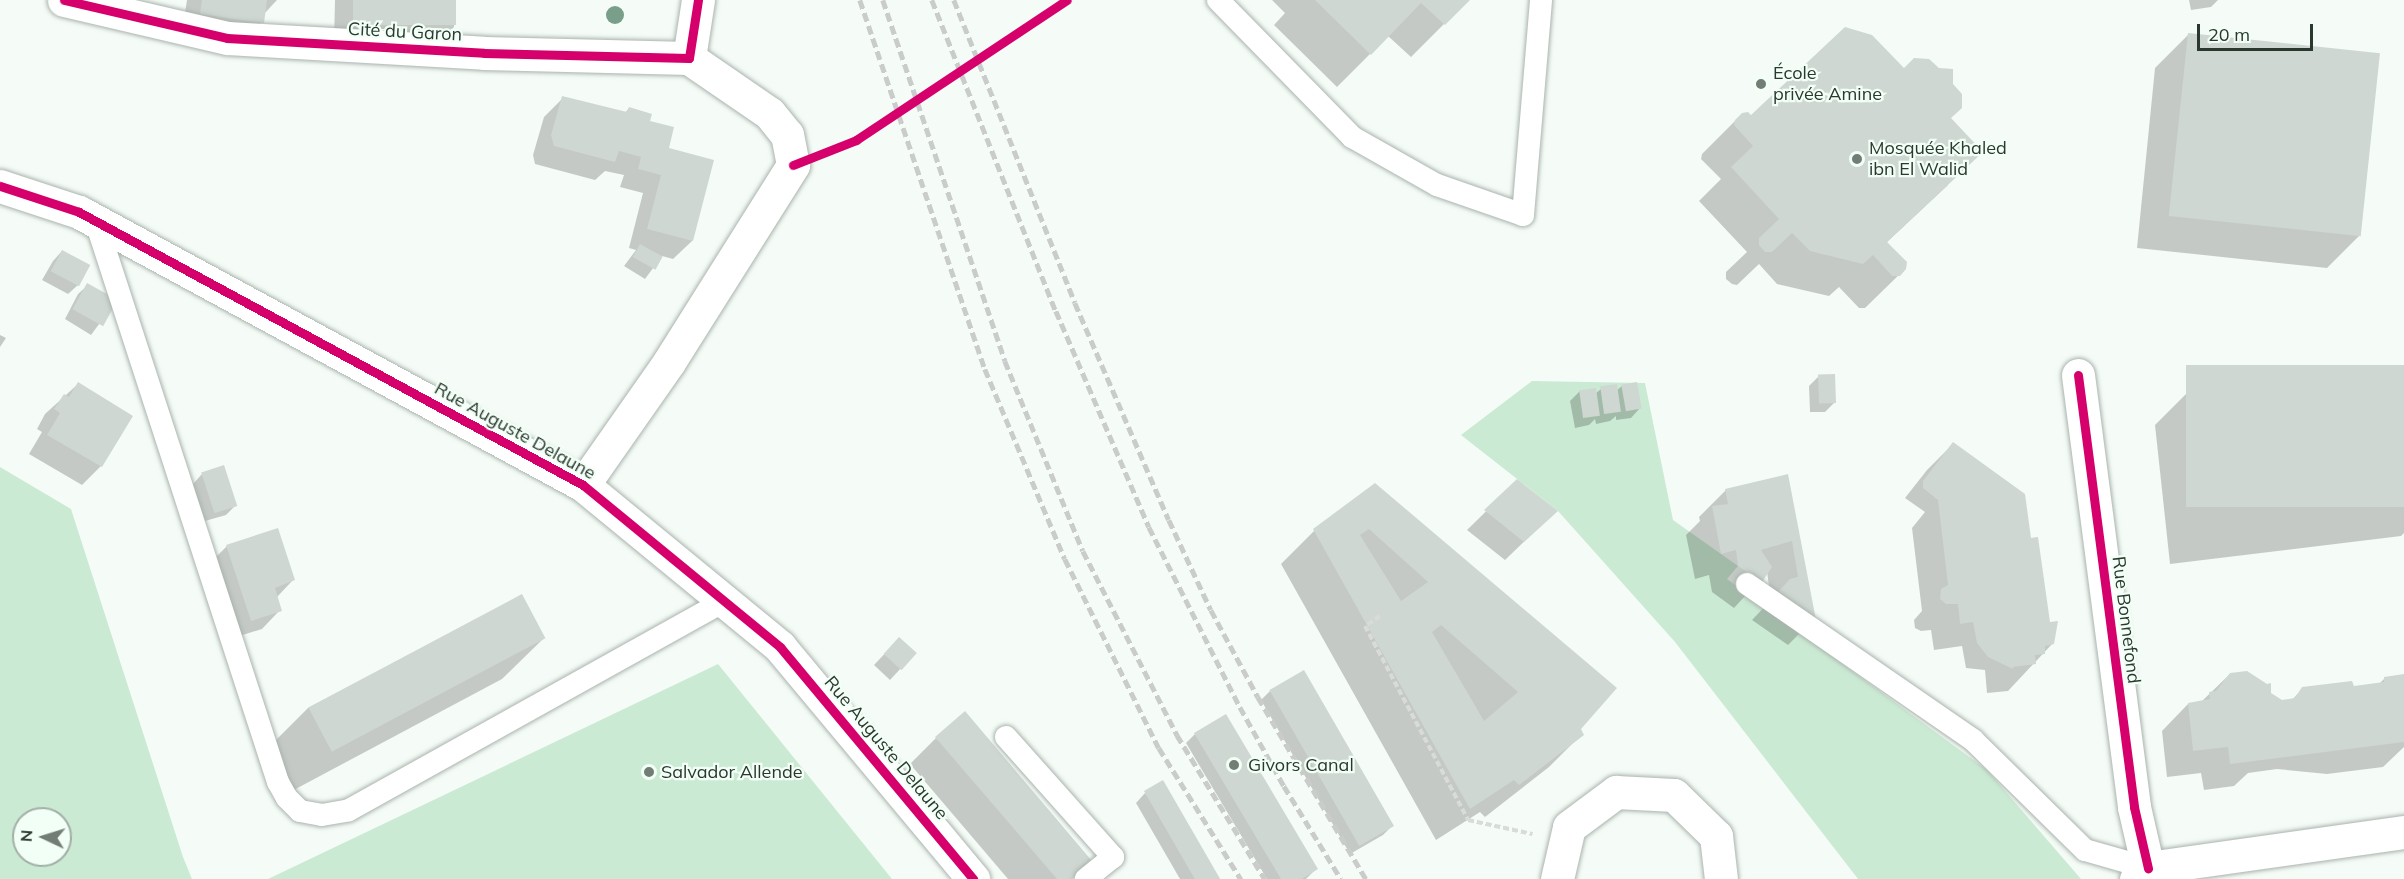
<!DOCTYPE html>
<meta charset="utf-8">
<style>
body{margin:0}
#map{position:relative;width:2404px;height:879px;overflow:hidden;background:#f5fcf7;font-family:Mulish,sans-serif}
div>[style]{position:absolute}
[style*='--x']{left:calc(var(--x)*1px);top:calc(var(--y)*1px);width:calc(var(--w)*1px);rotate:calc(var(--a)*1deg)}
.green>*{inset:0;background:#cbead4}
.shadow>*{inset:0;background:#0003}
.building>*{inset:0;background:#ced7d1;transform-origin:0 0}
.path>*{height:4px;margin-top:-2px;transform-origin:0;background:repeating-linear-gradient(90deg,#d9dbd9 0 6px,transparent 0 9px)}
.roads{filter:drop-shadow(0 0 2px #aab3ad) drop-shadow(0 0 2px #aab3ad)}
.lane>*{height:22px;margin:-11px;padding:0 11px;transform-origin:11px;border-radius:11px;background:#fefffe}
.street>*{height:33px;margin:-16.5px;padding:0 16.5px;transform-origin:16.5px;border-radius:16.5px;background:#fefffe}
.rail>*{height:4.5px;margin-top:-2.25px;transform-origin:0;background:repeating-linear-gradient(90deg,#cacccb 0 9px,transparent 0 13.5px)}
.cycleway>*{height:9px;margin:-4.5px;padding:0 4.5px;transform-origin:4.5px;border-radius:4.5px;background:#d6006c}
.trees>*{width:18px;height:18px;margin:-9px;border-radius:50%;background:#799e89}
.dots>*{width:16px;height:16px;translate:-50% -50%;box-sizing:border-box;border:3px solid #f2fff6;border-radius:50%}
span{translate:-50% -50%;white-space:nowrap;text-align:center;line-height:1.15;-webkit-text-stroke:4.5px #f2fff6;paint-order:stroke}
.street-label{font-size:18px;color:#2b382f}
.poi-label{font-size:18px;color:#2b382f}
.left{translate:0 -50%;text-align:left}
.north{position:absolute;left:12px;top:807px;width:60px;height:60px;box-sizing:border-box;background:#f2fff6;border:2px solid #a2afa6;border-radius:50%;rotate:274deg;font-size:16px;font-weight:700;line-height:24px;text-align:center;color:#2b382f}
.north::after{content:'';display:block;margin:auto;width:21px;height:27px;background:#727d75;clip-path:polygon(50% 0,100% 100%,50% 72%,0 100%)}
.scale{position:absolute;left:2197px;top:24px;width:116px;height:27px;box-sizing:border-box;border:3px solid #2b382f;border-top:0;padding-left:8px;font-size:18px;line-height:21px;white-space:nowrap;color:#2b382f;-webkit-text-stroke:4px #f2fff6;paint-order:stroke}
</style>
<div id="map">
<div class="green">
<div style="clip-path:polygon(1532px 381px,1645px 383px,1673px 520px,1738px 566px,1727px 579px,1987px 770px,2081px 879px,1858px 879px,1675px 642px,1558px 511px,1461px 435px)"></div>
<div style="clip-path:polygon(evenodd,0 467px,71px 509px,183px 857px,192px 879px,0 879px,0 467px,24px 819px,60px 819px,60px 855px,24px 855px,24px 819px)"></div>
<div style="clip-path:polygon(718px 664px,892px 879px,268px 879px)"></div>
</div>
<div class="shadow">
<div style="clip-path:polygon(187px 0,277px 0,263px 15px,262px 22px,243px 41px,182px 32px)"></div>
<div style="clip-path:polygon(335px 0,455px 0,454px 27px,435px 46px,334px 43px)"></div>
<div style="clip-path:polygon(1272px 0,1468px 0,1411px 57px,1388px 36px,1337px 87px,1274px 25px,1285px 13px)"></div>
<div style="clip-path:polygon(2189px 0,2218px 0,2211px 7px,2191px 10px)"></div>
<div style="clip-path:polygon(2188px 35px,2360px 235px,2327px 268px,2137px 248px,2155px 68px)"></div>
<div style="clip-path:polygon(563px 98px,625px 113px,629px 108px,648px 122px,667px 149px,692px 241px,673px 259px,662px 256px,645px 279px,624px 266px,636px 250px,629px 248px,643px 193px,620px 187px,624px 175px,605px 171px,595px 180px,535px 164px,533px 155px,544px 117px)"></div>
<div style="clip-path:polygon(1742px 114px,1750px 117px,1950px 119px,1948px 185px,1886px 243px,1905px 269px,1865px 308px,1859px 308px,1839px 287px,1829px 296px,1777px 284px,1759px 264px,1737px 285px,1732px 284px,1726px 279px,1726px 272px,1747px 252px,1699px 201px,1721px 179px,1701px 159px,1702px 154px)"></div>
<div style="clip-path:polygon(62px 251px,88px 265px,78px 285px,68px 294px,42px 280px,53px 261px)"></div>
<div style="clip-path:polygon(88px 285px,116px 301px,91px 335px,65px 319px,78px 294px)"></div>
<div style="clip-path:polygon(0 335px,6px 338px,0 347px)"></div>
<div style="clip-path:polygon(2404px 366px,2404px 533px,2401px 536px,2170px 564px,2155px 425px,2188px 392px)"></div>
<div style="clip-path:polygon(1818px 377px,1835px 402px,1825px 412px,1810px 412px,1809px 386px)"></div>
<div style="clip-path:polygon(78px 384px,131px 416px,101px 466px,82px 485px,29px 454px,42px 432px,37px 429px,45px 414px)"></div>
<div style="clip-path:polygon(1622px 386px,1640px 408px,1631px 418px,1616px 420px,1616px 416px,1610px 421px,1596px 424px,1595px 419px,1589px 425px,1575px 428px,1570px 401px,1580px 391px,1595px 394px,1601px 389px,1616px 391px)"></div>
<div style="clip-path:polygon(1953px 444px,2030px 539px,2053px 643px,2008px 691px,1987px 693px,1985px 670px,1966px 668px,1962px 646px,1934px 650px,1931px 630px,1921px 631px,1915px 628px,1914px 620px,1922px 611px,1912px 528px,1925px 512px,1905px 498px,1927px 470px)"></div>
<div style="clip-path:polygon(202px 474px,235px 506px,226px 515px,205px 521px,193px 484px)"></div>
<div style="clip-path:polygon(1787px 476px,1814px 619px,1788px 645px,1752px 620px,1771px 600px,1767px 572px,1734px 608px,1712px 592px,1709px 575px,1695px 579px,1686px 535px,1700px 521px,1699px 517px,1726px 490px)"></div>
<div style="clip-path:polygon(1517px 481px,1556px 511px,1505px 560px,1467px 530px)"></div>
<div style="clip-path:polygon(1375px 485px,1582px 734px,1549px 767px,1485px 817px,1480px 812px,1436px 840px,1281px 564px,1314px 531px)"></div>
<div style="clip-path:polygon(227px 546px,293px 580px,277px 597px,280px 610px,262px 629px,233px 638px,208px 565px)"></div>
<div style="clip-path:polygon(522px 596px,544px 638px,502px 679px,290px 792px,267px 749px,308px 708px)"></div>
<div style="clip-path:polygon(890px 648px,915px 653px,890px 680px,874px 665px)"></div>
<div style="clip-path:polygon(2230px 674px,2282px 702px,2292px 700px,2303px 688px,2353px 688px,2379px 684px,2385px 678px,2404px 690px,2404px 747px,2383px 767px,2327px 774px,2277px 769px,2248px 773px,2234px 786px,2204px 790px,2201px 773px,2167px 777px,2162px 731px,2188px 704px,2201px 702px)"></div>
<div style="clip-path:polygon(1270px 691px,1393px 825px,1383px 835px,1350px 854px,1261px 700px)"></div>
<div style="clip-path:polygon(1195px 734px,1316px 869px,1306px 879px,1267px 879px,1186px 743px)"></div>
<div style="clip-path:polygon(936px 738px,1090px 861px,1072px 879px,1008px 879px,910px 764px)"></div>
<div style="clip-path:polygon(1145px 793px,1219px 879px,1180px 879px,1136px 803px)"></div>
</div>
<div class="building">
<div style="clip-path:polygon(202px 0,267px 0,264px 23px,200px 14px)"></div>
<div style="left:353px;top:0;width:103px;height:25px"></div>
<div style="clip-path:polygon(1315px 0,1470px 0,1445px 25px,1421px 3px,1371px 55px)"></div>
<div style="clip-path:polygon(1845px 27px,1872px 35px,1904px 68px,1914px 58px,1929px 59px,1939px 68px,1953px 69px,1953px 84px,1962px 94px,1962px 108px,1951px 118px,1983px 152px,1887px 242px,1907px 262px,1906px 269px,1900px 276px,1892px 276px,1873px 255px,1863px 264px,1810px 251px,1792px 233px,1772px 252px,1765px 252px,1759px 245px,1759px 238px,1779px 219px,1731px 167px,1753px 146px,1734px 125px,1735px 120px,1742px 113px,1748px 112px,1751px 115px)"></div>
<div style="left:2188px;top:33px;width:193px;height:184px;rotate:6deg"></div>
<div style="clip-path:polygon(562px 96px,627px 112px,629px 107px,652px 114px,650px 121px,674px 127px,669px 148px,714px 160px,693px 241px,647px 229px,661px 175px,638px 169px,641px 157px,619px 151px,615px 162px,554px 146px,551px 135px)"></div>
<div style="left:640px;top:244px;width:26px;height:15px;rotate:29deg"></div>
<div style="left:62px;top:250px;width:32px;height:24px;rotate:28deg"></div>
<div style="left:87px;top:283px;width:35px;height:30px;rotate:29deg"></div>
<div style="left:2404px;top:365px;width:142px;height:218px;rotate:90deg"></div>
<div style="left:1835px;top:374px;width:29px;height:17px;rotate:88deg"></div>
<div style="clip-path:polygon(78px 382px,133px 416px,102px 467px,47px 435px,60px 413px,54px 409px,64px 394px,69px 397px)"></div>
<div style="left:1637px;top:382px;width:27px;height:16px;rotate:80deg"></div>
<div style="left:1617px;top:384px;width:28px;height:17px;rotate:82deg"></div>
<div style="left:1596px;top:388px;width:28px;height:17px;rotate:82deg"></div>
<div style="clip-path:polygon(1953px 442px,2025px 494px,2031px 538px,2038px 537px,2050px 622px,2058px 621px,2054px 644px,2045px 646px,2045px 654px,2035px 655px,2036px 664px,2013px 667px,2013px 669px,1988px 657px,1977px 643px,1973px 622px,1960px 624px,1958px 604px,1946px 604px,1940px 599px,1941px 589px,1948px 585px,1938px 500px,1923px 488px,1923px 481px)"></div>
<div style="left:224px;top:465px;width:43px;height:24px;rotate:72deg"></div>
<div style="clip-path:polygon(1788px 474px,1816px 620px,1777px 593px,1790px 579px,1798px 577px,1792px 541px,1761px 550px,1772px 567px,1762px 582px,1738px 566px,1736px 550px,1721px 554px,1712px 506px,1728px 504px,1725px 489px)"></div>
<div style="clip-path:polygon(1517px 479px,1558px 511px,1524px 542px,1484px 510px)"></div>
<div style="clip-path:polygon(evenodd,1375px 483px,1617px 688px,1581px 729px,1584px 735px,1519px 785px,1514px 780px,1470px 809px,1313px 529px,1375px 483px,1369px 529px,1428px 582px,1401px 601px,1360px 535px,1369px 529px,1375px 483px,1441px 625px,1518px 692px,1484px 721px,1432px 632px,1441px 625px)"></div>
<div style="clip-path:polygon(278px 528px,295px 580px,275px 588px,282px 611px,251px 621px,226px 545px)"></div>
<div style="left:522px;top:594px;width:50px;height:242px;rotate:62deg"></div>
<div style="left:899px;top:637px;width:24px;height:23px;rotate:42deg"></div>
<div style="left:1304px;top:670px;width:180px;height:40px;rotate:60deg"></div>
<div style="clip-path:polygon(2247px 671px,2267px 684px,2271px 683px,2271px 693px,2282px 700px,2295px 698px,2302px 687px,2352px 681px,2354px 686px,2384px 682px,2384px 677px,2404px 674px,2404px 742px,2230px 764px,2228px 747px,2193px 751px,2188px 703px,2210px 699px,2209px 692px,2216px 691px,2230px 673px)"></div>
<div style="clip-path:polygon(965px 711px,1092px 861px,1071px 879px,1057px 879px,935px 737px)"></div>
<div style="clip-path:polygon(1226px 714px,1318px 869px,1302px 879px,1281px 879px,1194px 733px)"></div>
<div style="left:1163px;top:780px;width:115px;height:22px;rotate:60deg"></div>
</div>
<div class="path">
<div style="--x:1380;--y:616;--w:18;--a:146"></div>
<div style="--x:1365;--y:626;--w:220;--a:62"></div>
<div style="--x:1468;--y:820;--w:66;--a:12.3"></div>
</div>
<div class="roads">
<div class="lane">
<div style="--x:1218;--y:0;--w:192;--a:45.6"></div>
<div style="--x:1352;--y:137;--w:98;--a:29.5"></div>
<div style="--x:1437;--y:185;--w:91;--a:19.2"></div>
<div style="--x:1523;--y:215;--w:216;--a:-85.2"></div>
<div style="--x:96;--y:222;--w:589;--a:72"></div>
<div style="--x:278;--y:782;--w:18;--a:61"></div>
<div style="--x:287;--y:798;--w:18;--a:45"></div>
<div style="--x:300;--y:811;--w:22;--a:10"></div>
<div style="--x:322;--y:815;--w:27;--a:-10"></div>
<div style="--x:349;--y:810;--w:429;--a:-29.1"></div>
<div style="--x:1747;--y:584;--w:275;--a:34.6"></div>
<div style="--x:1973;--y:740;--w:157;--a:44.5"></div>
<div style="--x:2085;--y:850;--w:66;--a:15.9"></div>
<div style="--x:1006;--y:737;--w:161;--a:48.3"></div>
<div style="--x:1113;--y:857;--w:35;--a:141"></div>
</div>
<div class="street">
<div style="--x:64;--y:0;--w:167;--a:13.1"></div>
<div style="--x:227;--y:38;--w:257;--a:3.3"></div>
<div style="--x:484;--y:53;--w:205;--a:1.4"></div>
<div style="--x:689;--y:58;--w:59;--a:-81.2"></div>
<div style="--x:0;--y:186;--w:83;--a:18.2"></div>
<div style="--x:79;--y:212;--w:573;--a:28.44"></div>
<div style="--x:583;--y:485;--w:255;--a:39.4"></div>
<div style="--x:780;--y:647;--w:302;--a:50.2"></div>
<div style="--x:2078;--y:375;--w:436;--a:82.6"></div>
<div style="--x:2134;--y:807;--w:63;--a:77.1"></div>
<div style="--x:583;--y:485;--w:150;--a:-55"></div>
<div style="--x:669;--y:362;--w:233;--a:-57.8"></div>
<div style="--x:793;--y:165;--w:31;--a:-101"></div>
<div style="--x:787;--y:135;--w:28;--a:-129"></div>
<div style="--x:769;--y:113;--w:97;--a:-145.5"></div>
<div style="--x:1557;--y:879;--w:53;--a:-77"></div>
<div style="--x:1569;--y:827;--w:59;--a:-36.7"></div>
<div style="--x:1616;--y:792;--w:58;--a:3"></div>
<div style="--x:1674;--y:795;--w:59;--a:44.3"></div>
<div style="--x:1716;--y:836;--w:43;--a:83.4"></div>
<div style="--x:2136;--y:879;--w:16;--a:-43"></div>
<div style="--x:2148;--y:868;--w:259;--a:-8"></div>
</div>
</div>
<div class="rail">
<div style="--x:860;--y:0;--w:390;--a:71.3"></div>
<div style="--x:985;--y:369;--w:206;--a:67.2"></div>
<div style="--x:1065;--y:559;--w:211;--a:63.6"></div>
<div style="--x:1159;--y:748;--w:155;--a:58"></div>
<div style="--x:883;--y:0;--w:381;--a:71.3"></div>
<div style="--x:1005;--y:361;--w:205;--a:67.7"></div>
<div style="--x:1083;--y:551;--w:207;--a:62.9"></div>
<div style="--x:1177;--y:735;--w:169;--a:58.6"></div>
<div style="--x:932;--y:0;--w:335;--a:68.3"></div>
<div style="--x:1056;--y:311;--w:235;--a:66.7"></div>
<div style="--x:1149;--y:527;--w:202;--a:63.2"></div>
<div style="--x:1240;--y:707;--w:90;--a:60.9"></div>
<div style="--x:1284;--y:786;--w:109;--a:58.5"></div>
<div style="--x:954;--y:0;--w:326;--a:68.2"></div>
<div style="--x:1075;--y:303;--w:236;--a:66.6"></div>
<div style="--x:1169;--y:520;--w:99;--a:65"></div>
<div style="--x:1211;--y:610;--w:99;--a:61.6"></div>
<div style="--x:1258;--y:697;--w:212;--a:59.3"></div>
</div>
<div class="cycleway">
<div style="--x:64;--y:0;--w:167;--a:13.1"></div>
<div style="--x:227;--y:38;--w:257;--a:3.3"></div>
<div style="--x:484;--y:53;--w:205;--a:1.4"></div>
<div style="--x:689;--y:58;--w:59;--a:-81.2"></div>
<div style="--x:793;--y:165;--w:68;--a:-21.6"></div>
<div style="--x:856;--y:140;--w:253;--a:-33.6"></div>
<div style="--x:0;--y:186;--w:83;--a:18.2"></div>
<div style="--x:79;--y:212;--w:573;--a:28.44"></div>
<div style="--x:583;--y:485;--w:255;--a:39.4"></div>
<div style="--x:780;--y:647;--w:302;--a:50.2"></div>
<div style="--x:2078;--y:375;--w:436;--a:82.6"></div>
<div style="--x:2134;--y:807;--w:63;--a:77.1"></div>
</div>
<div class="trees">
<div style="left:615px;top:15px"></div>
</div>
<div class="dots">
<div style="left:1761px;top:84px;background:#727d75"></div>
<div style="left:1857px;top:159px;background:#727d75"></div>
<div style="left:1234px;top:765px;background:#727d75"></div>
<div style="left:649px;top:772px;background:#727d75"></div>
</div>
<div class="street-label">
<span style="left:405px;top:32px;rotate:3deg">Cité du Garon</span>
<span style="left:515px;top:431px;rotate:29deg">Rue Auguste Delaune</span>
<span style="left:2126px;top:620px;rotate:83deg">Rue Bonnefond</span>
<span style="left:886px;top:748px;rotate:50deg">Rue Auguste Delaune</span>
</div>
<div class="poi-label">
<span class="left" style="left:1773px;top:84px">École<br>privée Amine</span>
<span class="left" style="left:1869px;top:159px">Mosquée Khaled<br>ibn El Walid</span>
<span class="left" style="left:1248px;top:765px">Givors Canal</span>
<span class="left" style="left:661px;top:772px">Salvador Allende</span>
</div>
<div class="north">N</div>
<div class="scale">20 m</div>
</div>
